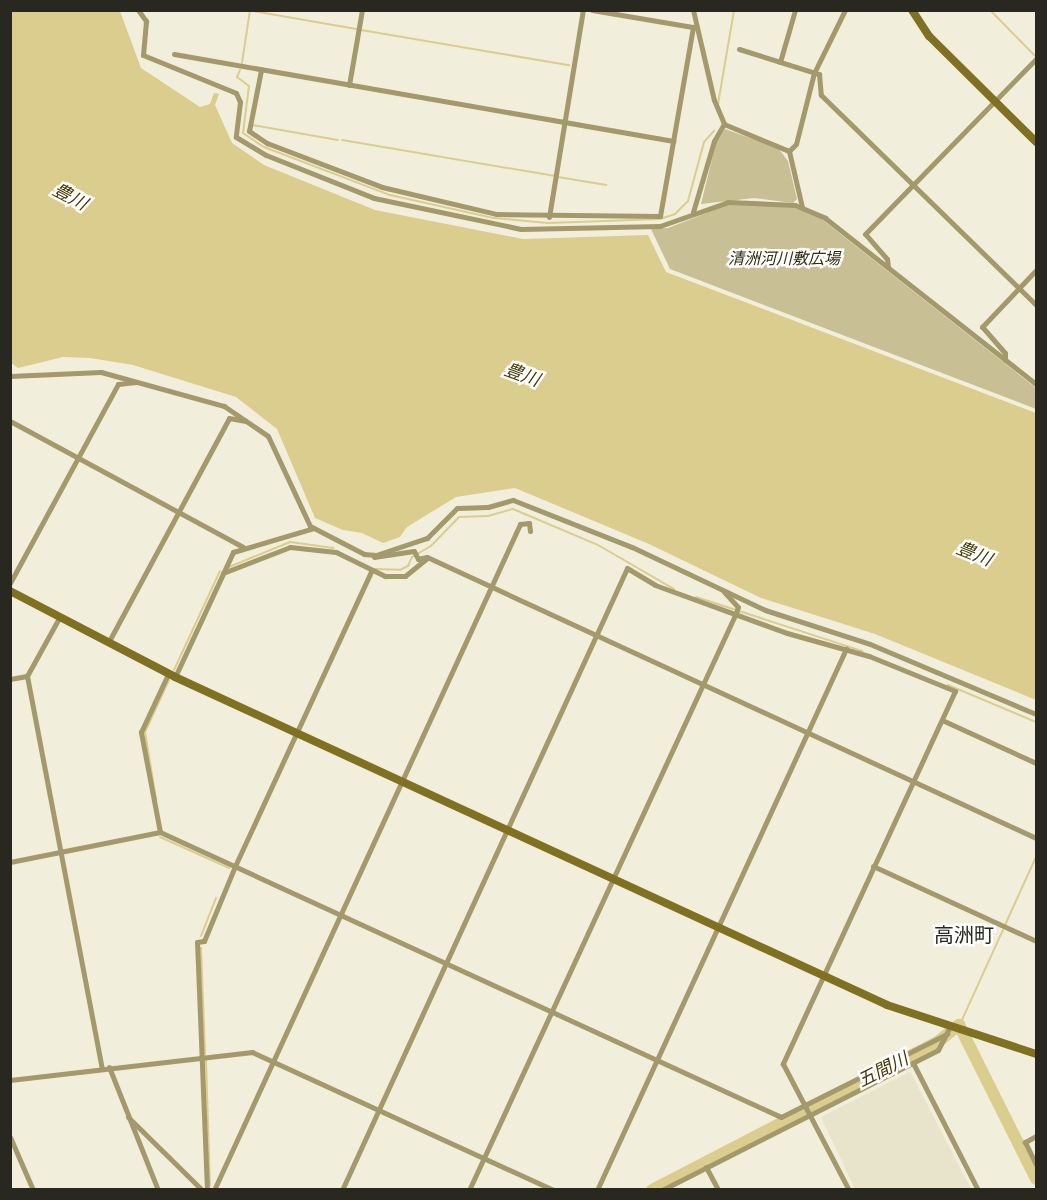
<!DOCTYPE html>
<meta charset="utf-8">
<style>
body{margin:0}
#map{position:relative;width:1047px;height:1200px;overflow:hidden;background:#f2eedc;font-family:"Source Serif 4","Noto Sans JP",serif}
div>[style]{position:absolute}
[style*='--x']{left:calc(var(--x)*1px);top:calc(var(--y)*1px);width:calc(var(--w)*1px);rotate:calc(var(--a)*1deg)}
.built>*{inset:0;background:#e8e3cb}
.green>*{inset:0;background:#c8bf95}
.water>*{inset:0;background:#dbcd8e}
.stream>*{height:2px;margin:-1px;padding:0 1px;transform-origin:1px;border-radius:1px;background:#dbcd8e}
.river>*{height:12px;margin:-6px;padding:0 6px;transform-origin:6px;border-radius:6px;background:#dbcd8e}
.street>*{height:5px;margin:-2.5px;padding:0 2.5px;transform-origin:2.5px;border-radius:2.5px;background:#a3996b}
.secondary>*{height:8px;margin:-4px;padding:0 4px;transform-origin:4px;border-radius:4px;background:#7f7022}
span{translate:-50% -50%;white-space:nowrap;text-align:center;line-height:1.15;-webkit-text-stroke:5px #fff;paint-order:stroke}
.park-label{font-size:16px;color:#332d10;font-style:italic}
.water-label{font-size:18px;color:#453b07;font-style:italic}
.quarter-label{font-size:20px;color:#282720}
.frame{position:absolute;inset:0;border:12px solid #282720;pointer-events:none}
</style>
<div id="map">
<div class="built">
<div style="clip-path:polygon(909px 1072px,911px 1073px,971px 1189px,855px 1189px,821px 1117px)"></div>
</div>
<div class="green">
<div style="clip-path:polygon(725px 129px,778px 148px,788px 161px,797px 199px,793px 203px,754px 198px,701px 204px,716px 143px)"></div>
<div style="clip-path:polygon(732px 203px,788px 205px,819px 217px,1036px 388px,1036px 409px,670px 269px,651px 229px,668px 228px)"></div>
</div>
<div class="water">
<div style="clip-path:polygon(10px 11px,120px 11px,141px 68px,200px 107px,210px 104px,214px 93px,219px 94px,215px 105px,232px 143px,264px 165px,375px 210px,523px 239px,648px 235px,666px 272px,1036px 413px,1036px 700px,875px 634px,761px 598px,649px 544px,515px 488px,456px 497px,407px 527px,400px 537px,383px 543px,362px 533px,343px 530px,315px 518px,277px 429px,236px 397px,133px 365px,90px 358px,63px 357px,18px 368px,10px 362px)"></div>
</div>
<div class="stream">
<div style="--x:247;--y:10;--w:111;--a:9.9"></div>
<div style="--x:990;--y:10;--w:66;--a:45.6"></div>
<div style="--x:361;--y:30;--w:211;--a:9.6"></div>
<div style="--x:242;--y:63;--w:54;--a:-81.4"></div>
<div style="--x:240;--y:70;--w:8;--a:113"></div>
<div style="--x:237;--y:77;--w:15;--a:37"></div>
<div style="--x:249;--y:86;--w:47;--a:97.3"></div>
<div style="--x:243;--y:133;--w:25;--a:34"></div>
<div style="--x:264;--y:147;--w:135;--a:20.9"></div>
<div style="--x:390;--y:195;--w:107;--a:12.5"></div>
<div style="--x:494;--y:218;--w:54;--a:5.3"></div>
<div style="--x:548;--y:223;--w:112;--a:-2"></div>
<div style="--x:660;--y:219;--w:16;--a:-18"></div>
<div style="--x:675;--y:214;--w:18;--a:-45"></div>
<div style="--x:688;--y:201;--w:61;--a:-74.8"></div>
<div style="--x:704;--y:142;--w:15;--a:-48"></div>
<div style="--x:718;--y:104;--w:95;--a:-80.3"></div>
<div style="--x:252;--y:125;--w:87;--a:9.9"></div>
<div style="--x:342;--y:140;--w:215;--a:9.6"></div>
<div style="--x:558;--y:177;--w:49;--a:9.5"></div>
<div style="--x:229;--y:567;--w:66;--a:-22.3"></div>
<div style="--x:290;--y:542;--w:44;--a:7.8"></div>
<div style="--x:375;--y:569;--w:25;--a:2"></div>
<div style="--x:400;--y:570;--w:9;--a:-27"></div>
<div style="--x:408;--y:566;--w:10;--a:-66"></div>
<div style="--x:412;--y:557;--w:22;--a:-30"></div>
<div style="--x:431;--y:546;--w:40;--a:-46"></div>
<div style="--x:459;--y:517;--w:29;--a:-2"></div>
<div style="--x:488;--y:516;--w:26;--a:-16"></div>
<div style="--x:513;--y:509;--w:92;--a:23"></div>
<div style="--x:598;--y:545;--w:88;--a:30.1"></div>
<div style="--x:696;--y:597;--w:175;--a:18"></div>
<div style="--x:174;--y:670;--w:109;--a:-65.1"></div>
<div style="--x:948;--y:685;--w:95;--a:22.8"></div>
<div style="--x:156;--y:799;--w:68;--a:-99.3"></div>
<div style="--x:145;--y:732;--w:57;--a:-65.2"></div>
<div style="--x:160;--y:837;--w:76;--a:24.2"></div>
<div style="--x:1005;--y:925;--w:75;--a:-65.5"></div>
<div style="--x:201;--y:936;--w:41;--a:-68.5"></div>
<div style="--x:201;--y:948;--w:106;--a:87.8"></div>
<div style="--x:961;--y:1022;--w:101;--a:-65.5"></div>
<div style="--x:206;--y:1060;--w:125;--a:88.2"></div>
</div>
<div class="river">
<div style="--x:652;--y:1190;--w:323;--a:-27.4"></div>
<div style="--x:939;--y:1041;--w:26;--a:-39"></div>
<div style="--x:959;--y:1025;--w:172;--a:63.4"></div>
</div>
<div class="street">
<div style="--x:138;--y:10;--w:14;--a:54"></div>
<div style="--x:146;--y:21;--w:34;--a:95"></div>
<div style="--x:143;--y:55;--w:100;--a:22.2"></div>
<div style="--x:236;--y:93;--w:10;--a:66"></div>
<div style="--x:240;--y:102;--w:35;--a:97"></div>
<div style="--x:236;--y:137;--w:35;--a:31"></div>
<div style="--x:266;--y:155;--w:116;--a:21.7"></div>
<div style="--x:374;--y:198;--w:150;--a:11.9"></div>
<div style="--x:521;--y:229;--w:139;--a:-1.2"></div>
<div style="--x:660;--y:226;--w:72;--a:-19.4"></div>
<div style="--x:728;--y:202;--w:67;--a:2.6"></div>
<div style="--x:795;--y:205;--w:33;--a:23"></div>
<div style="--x:825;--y:218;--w:268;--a:38.2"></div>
<div style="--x:592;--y:10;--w:102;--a:9.6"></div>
<div style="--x:693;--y:10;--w:92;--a:76.9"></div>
<div style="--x:714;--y:100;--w:26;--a:67"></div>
<div style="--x:724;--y:124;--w:70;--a:22.6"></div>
<div style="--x:739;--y:49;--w:84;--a:17.4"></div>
<div style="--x:819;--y:74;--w:21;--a:85"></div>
<div style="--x:821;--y:95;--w:301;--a:44.3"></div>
<div style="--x:174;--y:54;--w:507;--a:9.89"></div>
<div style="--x:780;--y:62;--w:54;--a:-73.9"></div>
<div style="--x:261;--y:70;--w:62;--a:101.1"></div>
<div style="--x:249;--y:131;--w:22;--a:34"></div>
<div style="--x:267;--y:143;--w:123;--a:20.9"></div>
<div style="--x:382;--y:187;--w:117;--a:13.3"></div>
<div style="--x:496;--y:214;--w:164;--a:0.7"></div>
<div style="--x:660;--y:216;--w:192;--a:-80.1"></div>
<div style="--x:693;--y:27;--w:4;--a:14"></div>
<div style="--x:349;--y:85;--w:76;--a:-80.2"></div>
<div style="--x:802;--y:207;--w:57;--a:-103.1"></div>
<div style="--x:789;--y:151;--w:10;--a:-45"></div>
<div style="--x:796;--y:144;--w:73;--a:-75.8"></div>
<div style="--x:814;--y:73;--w:70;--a:-63.8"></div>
<div style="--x:693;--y:212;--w:74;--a:-73.5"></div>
<div style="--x:714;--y:141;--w:20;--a:-60"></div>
<div style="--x:549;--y:217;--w:210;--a:-80.7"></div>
<div style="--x:888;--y:267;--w:8;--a:-97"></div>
<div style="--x:887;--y:259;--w:33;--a:-131"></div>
<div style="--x:865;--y:234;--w:245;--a:-45.7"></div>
<div style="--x:1005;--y:360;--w:7;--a:-90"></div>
<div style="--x:1005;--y:353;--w:35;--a:-131"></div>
<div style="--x:982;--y:327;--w:79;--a:-46.5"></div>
<div style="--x:10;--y:376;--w:91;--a:-2.5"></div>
<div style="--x:101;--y:372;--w:128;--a:15.5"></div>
<div style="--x:224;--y:406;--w:53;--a:34.3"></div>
<div style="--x:268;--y:436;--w:99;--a:65"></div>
<div style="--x:310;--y:526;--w:61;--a:27.4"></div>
<div style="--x:364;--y:554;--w:12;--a:5"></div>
<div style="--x:376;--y:555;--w:54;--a:-18.4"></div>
<div style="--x:427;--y:538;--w:42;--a:-45"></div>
<div style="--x:457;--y:508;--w:31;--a:-2"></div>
<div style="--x:488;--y:507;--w:26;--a:-16"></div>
<div style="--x:513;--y:500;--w:128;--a:21.6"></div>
<div style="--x:632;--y:547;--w:147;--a:25.3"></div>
<div style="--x:765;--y:610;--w:110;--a:17.9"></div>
<div style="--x:870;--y:644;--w:180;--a:22.9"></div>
<div style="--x:10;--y:421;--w:265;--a:28.4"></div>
<div style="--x:374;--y:557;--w:40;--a:-8.5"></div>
<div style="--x:414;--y:551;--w:9;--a:63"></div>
<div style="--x:418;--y:559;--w:9;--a:-13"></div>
<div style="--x:427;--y:557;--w:671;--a:24.77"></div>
<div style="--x:223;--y:573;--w:72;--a:-21.2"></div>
<div style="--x:290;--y:547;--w:46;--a:6.2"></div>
<div style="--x:336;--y:552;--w:55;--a:26.1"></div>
<div style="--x:385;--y:576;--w:20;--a:0"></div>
<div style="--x:405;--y:576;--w:27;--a:-39"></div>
<div style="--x:10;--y:583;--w:226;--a:-61.5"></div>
<div style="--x:118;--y:384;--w:18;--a:-6"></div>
<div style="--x:59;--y:618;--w:66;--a:118.9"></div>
<div style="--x:27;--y:676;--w:399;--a:79.2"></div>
<div style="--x:108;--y:643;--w:255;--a:-61.7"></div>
<div style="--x:229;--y:418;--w:17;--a:10"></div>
<div style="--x:175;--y:677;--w:138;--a:-65.1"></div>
<div style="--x:233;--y:552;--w:84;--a:-16.5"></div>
<div style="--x:10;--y:679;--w:17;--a:-10"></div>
<div style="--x:942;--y:720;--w:103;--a:24.6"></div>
<div style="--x:160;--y:832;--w:102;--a:-100.8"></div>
<div style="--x:141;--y:732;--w:64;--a:-65"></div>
<div style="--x:10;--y:862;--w:153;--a:-11.3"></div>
<div style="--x:160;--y:832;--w:683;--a:24.65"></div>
<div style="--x:781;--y:1117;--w:186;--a:-26.6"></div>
<div style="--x:873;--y:866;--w:179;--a:24.7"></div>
<div style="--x:913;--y:1063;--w:143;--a:62.9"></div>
<div style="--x:109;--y:1067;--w:132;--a:68.3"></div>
<div style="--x:10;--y:1080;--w:244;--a:-6.6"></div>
<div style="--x:252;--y:1052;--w:331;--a:24.6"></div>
<div style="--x:128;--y:1117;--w:104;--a:44.6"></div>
<div style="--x:1036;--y:1136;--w:13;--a:151"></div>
<div style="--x:1025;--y:1142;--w:25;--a:64"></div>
<div style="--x:10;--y:1137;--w:58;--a:66.5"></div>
<div style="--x:706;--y:1167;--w:26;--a:62"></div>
<div style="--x:207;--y:1190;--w:248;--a:-92.3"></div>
<div style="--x:197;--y:942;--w:7;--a:-8"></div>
<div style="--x:204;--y:941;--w:81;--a:-67.5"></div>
<div style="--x:235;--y:866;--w:324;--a:-65.2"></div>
<div style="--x:214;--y:1190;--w:733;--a:-65.32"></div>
<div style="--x:520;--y:524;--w:9;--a:-6"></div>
<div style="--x:529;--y:523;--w:8;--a:83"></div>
<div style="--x:342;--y:1190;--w:684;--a:-65.38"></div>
<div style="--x:627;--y:568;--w:33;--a:31"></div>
<div style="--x:655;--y:585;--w:140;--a:20"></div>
<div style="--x:787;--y:633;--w:85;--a:15.7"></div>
<div style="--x:869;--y:656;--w:93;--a:22.1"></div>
<div style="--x:955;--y:691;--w:411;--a:114.8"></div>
<div style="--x:783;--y:1064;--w:142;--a:62.4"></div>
<div style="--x:469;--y:1190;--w:636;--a:-65.17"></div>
<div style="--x:736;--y:613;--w:6;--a:-72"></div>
<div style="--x:738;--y:607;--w:21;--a:-133"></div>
<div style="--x:597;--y:1190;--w:596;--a:-65.29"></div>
<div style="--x:662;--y:1190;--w:309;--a:-26.9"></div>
<div style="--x:938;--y:1050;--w:27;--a:-63"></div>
</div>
<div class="secondary">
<div style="--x:912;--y:10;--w:31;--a:57"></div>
<div style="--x:929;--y:36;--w:151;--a:44.7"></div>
<div style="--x:10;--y:591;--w:186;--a:27.5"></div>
<div style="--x:175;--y:677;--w:784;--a:24.73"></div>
<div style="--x:887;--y:1005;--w:157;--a:18.2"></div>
</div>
<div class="park-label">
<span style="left:784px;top:258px">清洲河川敷広場</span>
</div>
<div class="water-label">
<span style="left:70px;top:197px;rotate:28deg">豊川</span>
<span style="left:522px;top:375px;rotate:20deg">豊川</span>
<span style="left:974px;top:554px;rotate:22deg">豊川</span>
<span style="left:883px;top:1070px;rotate:-27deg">五間川</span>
</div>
<div class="quarter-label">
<span style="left:964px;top:935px">高洲町</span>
</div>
<div class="frame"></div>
</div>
